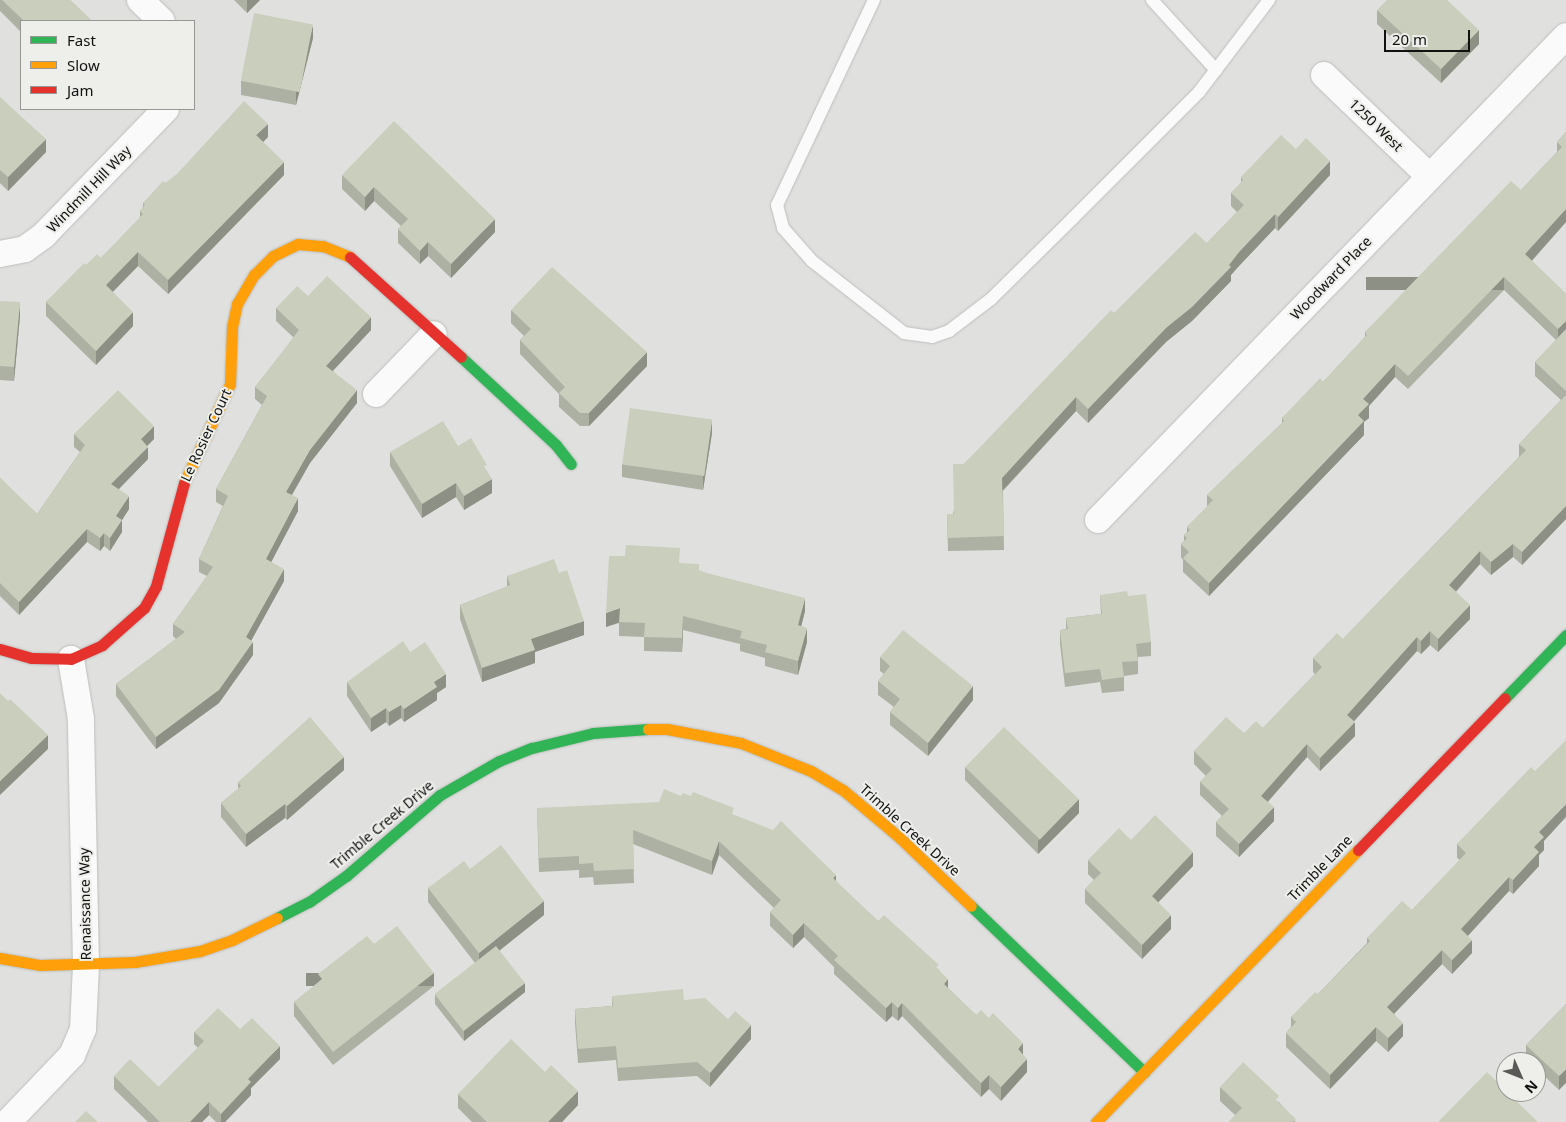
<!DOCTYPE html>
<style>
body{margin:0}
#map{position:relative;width:1566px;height:1122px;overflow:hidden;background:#e0e1df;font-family:"Noto Sans",sans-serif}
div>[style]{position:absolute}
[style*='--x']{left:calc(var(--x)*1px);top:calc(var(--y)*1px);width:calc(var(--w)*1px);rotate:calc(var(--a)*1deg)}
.roads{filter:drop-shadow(0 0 1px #bdbebc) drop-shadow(0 0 1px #bdbebc)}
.lane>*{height:12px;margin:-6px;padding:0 6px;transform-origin:6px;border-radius:6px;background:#fafafa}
.street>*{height:26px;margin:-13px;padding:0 13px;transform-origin:13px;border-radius:13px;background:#fafafa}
.fast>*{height:11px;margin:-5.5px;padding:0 5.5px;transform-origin:5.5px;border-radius:5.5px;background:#30b455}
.slow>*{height:11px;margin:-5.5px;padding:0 5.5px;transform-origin:5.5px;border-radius:5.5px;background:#ff9f0a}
.jam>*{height:11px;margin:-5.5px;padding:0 5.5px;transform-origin:5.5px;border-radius:5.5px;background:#e5322d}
.wall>*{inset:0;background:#adb1a3}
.shaded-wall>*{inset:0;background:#8d9084;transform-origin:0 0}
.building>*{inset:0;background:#c9cebd;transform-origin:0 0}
span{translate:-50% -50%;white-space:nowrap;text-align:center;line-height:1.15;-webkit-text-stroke:4px #eeefeb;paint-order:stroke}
.street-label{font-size:14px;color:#111210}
.legend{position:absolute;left:20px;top:20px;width:175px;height:90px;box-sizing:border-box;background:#eeefeb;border:1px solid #969793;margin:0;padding:6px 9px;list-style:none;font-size:15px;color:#111210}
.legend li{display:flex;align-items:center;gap:10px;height:25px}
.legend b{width:25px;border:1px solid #969793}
.north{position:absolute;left:1496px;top:1052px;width:50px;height:50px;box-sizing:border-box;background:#eeefeb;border:1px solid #969793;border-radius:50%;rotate:134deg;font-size:14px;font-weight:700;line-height:20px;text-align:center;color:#111210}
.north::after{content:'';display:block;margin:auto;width:18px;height:22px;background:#595a58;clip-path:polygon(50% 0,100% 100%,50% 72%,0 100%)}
.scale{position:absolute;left:1384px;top:30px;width:86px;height:22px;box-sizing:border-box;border:2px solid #111210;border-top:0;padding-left:6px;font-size:15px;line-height:18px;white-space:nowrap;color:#111210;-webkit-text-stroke:4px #eeefeb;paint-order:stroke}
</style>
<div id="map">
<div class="roads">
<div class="lane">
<div style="--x:874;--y:0;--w:227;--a:115.3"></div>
<div style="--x:777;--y:205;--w:24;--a:75"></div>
<div style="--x:783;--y:228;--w:44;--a:48.7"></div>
<div style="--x:812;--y:261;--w:117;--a:38"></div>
<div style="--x:904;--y:333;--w:28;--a:8"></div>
<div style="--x:932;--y:337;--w:18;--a:-19"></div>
<div style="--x:949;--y:331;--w:53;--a:-37.3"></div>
<div style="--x:991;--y:299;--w:115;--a:-44.6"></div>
<div style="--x:1073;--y:218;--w:178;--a:-45"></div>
<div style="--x:1199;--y:92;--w:116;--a:-52.7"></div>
<div style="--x:1152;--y:0;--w:95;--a:47.6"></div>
</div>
<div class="street">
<div style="--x:140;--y:0;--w:30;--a:44"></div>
<div style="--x:1324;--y:75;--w:146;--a:43.9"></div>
<div style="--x:0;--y:254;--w:25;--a:-11"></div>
<div style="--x:25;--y:249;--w:24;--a:-36"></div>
<div style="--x:44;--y:235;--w:175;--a:-45.9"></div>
<div style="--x:376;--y:394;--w:83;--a:-46"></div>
<div style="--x:1098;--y:520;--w:673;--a:-45.96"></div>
<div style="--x:8;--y:1122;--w:93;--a:-46.3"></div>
<div style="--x:72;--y:1055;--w:28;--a:-67"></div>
<div style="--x:83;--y:1029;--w:64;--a:-87.3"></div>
<div style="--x:86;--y:965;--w:246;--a:-91.2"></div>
<div style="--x:81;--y:719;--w:61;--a:-99.5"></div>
</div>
<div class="fast">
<div style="--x:461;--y:357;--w:129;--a:42.8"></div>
<div style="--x:556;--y:445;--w:24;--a:52"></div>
<div style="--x:1505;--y:698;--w:88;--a:-45.9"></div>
<div style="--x:971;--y:906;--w:240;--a:43.8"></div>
<div style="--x:277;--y:918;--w:36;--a:-27"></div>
<div style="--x:309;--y:902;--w:45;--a:-35.1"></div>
<div style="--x:346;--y:876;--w:124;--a:-40.8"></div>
<div style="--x:440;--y:795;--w:68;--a:-30"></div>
<div style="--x:499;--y:761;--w:35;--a:-22"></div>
<div style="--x:532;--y:748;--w:63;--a:-13.8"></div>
<div style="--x:593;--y:733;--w:55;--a:-4.2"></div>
</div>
<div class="slow">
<div style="--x:184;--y:483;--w:109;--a:-65.1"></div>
<div style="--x:230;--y:384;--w:57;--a:-88"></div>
<div style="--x:232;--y:327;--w:24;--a:-78"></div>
<div style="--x:237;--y:304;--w:34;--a:-60"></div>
<div style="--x:254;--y:275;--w:27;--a:-45"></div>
<div style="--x:273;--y:256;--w:28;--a:-26"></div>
<div style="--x:298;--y:244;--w:25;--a:5"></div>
<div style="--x:323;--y:246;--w:29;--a:22"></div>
<div style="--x:648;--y:729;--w:19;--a:0"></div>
<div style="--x:667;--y:729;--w:75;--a:10.7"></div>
<div style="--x:741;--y:743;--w:75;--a:21.8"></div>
<div style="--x:811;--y:771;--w:37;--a:31"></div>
<div style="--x:843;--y:790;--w:75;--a:40.1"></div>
<div style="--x:900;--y:838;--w:98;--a:43.8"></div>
<div style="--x:0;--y:958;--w:41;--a:9.9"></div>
<div style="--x:40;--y:965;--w:95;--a:-1.8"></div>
<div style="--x:135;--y:962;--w:66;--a:-9.6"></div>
<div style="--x:200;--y:951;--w:34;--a:-19"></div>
<div style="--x:232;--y:940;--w:50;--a:-26.1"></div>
<div style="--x:1096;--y:1122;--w:378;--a:-46.1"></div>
</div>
<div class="jam">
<div style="--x:350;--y:257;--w:149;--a:42"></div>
<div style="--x:0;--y:649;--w:33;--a:16"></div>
<div style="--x:32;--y:658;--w:39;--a:1"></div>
<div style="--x:71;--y:659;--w:34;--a:-24"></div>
<div style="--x:102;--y:645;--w:56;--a:-41.4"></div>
<div style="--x:144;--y:608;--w:25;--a:-61"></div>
<div style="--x:156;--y:586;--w:107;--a:-74.8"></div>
<div style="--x:1358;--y:850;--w:211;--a:-46"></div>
</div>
</div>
<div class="wall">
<div style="clip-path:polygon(0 0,70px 0,92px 21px,21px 21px,21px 32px,0 11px)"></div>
<div style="clip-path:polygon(234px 0,260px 0,247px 13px)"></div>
<div style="clip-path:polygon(1377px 10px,1479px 44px,1441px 83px,1377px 24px)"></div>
<div style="clip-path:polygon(313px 38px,296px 105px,241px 95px,241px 81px)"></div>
<div style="clip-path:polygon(0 97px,46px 152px,8px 191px,0 183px)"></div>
<div style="clip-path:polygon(1566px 132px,1566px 222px,1532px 261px,1566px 294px,1566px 519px,1522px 565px,1513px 557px,1491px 575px,1480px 564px,1456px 592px,1470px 619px,1438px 652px,1430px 645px,1421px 654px,1417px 651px,1354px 721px,1355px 736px,1320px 771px,1307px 757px,1268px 802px,1274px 821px,1239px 857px,1216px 836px,1216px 822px,1222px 816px,1200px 795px,1200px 782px,1206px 776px,1194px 764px,1194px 751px,1244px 733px,1263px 728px,1315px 674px,1313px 672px,1313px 658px,1343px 639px,1519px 457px,1519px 444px,1561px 400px,1535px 376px,1535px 362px,1556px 340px,1504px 290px,1408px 389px,1395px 377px,1369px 406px,1369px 418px,1364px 422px,1364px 435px,1209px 596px,1183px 572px,1183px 560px,1181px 557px,1181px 544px,1184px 541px,1184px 535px,1187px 532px,1187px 527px,1207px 507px,1207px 495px,1282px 423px,1282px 418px,1323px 382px,1365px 337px,1365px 332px,1521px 190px,1557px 152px,1557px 142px)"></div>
<div style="clip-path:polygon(268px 137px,263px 142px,284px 175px,168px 294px,138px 266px,112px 292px,133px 326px,96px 365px,46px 316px,46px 302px,86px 265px,101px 258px,140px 218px,140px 211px,143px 207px,143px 203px,165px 183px)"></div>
<div style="clip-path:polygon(1296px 149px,1330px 175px,1278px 231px,1275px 228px,1239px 266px,1231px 275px,1231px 281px,1192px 321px,1166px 342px,1088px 423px,1076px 411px,1003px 491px,1004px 550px,948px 551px,947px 514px,953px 514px,964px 464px,1114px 313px,1207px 243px,1237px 212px,1231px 206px,1231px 193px,1241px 183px,1241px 177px)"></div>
<div style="clip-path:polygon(342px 175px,495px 232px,451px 278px,428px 256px,420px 264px,398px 243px,398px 229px,401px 226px,374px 201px,365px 211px,342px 189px)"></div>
<div style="clip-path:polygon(308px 296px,371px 330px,333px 371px,357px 403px,310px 463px,292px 495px,298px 511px,271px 562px,284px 581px,251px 641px,253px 655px,219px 703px,156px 749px,116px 696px,116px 684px,176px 639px,173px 636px,173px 624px,207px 576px,199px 572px,199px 559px,223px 506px,216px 502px,216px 489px,262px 405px,255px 399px,255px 387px,294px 338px,276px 321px,276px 308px)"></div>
<div style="clip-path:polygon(0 301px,20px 316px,14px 381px,0 380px)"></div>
<div style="clip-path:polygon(511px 310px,647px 366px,589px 426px,580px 426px,559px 407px,559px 394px,520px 354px,520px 340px,524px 336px,511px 323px)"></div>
<div style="clip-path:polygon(712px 433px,703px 490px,622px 477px,622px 464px)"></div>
<div style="clip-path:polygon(74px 434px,154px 439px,147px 446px,148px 459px,119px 489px,129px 509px,122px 520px,122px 532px,110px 551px,104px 546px,100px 551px,87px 542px,19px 615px,0 596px,0 478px,37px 514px,80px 452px,74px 447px)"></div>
<div style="clip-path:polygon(458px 446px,487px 471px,492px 493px,464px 510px,456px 497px,422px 518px,390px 466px,390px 452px)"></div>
<div style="clip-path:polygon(679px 563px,805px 611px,801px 626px,807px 642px,798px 675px,765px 666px,765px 658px,740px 651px,740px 644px,683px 630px,682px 652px,644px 651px,644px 637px,619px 636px,619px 623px,606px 627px)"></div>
<div style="clip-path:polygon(559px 573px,584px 635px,535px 652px,535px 663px,482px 682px,460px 619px,460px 605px,507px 587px,507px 576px)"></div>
<div style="clip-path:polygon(1100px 595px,1128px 596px,1151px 642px,1151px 656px,1138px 657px,1138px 674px,1124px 676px,1124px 691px,1102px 693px,1100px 682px,1065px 687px,1060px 644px,1060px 630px,1066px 629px,1066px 618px,1101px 614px)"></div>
<div style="clip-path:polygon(410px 652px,446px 687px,437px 693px,437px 700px,404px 722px,401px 718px,389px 726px,386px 722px,371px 732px,347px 696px,347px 682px)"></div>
<div style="clip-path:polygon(880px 657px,973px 700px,928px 756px,890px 725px,890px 712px,894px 707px,878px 695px,878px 681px,884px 674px,880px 671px)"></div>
<div style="clip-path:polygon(965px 767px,1079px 813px,1038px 854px,965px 780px)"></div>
<div style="clip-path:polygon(344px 770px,287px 820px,285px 818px,246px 847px,221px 817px,221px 803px,238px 789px,238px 782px)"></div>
<div style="clip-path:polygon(1535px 771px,1544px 841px,1544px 850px,1539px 855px,1539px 866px,1513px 894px,1509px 891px,1468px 936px,1472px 953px,1452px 974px,1442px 964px,1394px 1014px,1403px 1036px,1388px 1052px,1376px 1041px,1330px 1089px,1286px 1047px,1286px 1033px,1291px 1027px,1291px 1017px,1318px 994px,1367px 943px,1367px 938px,1412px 910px,1460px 860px,1457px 858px,1457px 844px)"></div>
<div style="clip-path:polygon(537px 808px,734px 815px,836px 882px,878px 921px,939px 970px,948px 988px,976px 1015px,1023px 1055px,1027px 1072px,1001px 1101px,989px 1089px,981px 1097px,902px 1016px,898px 1021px,892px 1016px,886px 1022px,834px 974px,834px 967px,804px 937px,793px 948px,770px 926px,770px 912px,774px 908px,719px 855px,712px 875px,633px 844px,634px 883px,594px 885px,593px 877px,579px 878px,579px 870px,539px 872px)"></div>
<div style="clip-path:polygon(1131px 840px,1193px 866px,1158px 902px,1171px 929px,1142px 959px,1085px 903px,1085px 889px,1094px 880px,1088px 874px,1088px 860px)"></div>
<div style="clip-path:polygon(470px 869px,544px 915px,499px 950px,525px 992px,464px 1041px,435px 1004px,435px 995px,475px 963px,428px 902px,428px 888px)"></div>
<div style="clip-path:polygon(374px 944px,434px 986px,333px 1065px,294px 1016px,294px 1002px,318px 983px,318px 974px)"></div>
<div style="clip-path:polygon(612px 996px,684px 1000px,751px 1039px,710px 1087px,697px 1076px,618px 1081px,616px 1060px,578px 1063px,575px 1023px,575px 1009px,612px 1006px)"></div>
<div style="clip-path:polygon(1566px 1004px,1559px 1090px,1536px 1068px,1536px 1062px,1529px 1062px,1526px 1059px,1526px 1045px)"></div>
<div style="clip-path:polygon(240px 1029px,280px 1059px,251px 1088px,251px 1095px,225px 1122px,216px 1122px,209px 1115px,202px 1122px,148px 1122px,114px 1089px,114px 1076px,159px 1087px,198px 1048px,194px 1044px,194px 1032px)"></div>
<div style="clip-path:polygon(545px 1072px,578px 1105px,562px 1122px,472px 1122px,458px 1108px,458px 1094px)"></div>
<div style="clip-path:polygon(1220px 1087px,1279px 1102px,1296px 1122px,1235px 1115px,1220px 1101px)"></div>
</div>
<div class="shaded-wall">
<div style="clip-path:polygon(247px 0,260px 0,247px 13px)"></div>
<div style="clip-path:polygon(313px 25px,313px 38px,296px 105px,296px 92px)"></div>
<div style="clip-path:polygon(1479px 30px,1479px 44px,1441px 83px,1441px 69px)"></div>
<div style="clip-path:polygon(268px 124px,268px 137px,256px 149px,256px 135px)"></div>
<div style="clip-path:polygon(46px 139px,46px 152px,8px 191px,8px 177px)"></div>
<div style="clip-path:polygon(1330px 161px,1330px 175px,1278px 231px,1278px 217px)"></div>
<div style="clip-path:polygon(284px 162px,284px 175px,168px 294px,168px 280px)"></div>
<div style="clip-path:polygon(374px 187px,374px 201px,365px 211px,365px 197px)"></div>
<div style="clip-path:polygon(1566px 209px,1566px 222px,1525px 268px,1525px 254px)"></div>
<div style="clip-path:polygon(1275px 214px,1275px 228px,1239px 266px,1231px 275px,1231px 281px,1192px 321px,1166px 342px,1088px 423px,1088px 409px,1166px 328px,1229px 265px,1239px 252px)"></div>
<div style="clip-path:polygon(495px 219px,495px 232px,451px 278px,451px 264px)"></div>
<div style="clip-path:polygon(428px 242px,428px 256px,420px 264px,420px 251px)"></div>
<div style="clip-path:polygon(138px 252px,138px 266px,106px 299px,106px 285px)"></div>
<div style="left:1504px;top:277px;width:13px;height:138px;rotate:90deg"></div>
<div style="clip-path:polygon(20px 302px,20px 316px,14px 381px,14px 367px)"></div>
<div style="clip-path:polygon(133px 312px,133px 326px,96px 365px,96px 351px)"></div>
<div style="clip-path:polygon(371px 317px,371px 330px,326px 378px,326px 366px)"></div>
<div style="clip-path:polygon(1566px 321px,1566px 335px,1558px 343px,1558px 329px)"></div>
<div style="clip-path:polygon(647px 352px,647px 366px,589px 426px,589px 413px)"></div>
<div style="clip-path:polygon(1395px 364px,1395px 377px,1369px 406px,1369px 418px,1364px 422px,1364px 435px,1209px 596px,1209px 583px,1358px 415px,1363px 399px)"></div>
<div style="clip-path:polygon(357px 390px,357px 403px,310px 463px,286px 505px,286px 492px,310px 450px)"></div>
<div style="clip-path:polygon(1076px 397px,1076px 411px,1002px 491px,1002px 478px)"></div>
<div style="clip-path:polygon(712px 419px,712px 433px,703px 490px,703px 476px)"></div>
<div style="clip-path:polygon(154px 426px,154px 439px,141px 452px,141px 439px)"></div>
<div style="clip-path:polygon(148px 447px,148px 459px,111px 497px,111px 484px)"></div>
<div style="clip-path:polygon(492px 479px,492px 493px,464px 510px,464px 496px)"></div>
<div style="clip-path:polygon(456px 483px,456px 497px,422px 518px,422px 504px)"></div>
<div style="clip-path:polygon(129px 496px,129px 509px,122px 520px,122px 532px,110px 551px,110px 538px,116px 516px)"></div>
<div style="clip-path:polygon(298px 498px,298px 511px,266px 572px,266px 559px)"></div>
<div style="clip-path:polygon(1566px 506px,1566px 519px,1522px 565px,1522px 552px)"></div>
<div style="clip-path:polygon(87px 529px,87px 542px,19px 615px,19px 602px)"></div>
<div style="clip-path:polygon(104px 533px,104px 546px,100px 551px,100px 538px)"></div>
<div style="clip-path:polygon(1513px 544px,1513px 557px,1491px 575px,1491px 562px)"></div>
<div style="clip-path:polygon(1480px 551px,1480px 564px,1449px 599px,1449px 585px)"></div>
<div style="clip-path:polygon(284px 569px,284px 581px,246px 650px,246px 637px)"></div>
<div style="clip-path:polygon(805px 598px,805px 611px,798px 639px,798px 625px)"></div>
<div style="clip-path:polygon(1470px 605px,1470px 619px,1438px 652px,1438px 639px)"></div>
<div style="clip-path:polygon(620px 608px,620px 622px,606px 627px,606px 613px)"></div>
<div style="clip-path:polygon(683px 616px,683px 630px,682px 652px,682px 638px)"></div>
<div style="clip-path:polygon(584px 621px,584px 635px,535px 652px,535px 663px,482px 682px,482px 668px,531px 639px)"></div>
<div style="clip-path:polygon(807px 628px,807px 642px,798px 675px,798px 661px)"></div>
<div style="clip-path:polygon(1430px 631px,1430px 645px,1421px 654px,1421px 641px)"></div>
<div style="clip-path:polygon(1417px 637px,1417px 651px,1347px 729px,1347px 715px)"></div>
<div style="clip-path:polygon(253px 642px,253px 655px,219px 703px,156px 749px,156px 737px)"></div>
<div style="clip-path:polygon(446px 674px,446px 687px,437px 693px,437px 700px,404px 722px,404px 709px,434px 682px)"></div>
<div style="clip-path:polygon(973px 686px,973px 700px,928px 756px,928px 743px)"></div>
<div style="clip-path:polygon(401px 705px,401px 718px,389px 726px,389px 712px)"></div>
<div style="clip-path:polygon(386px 708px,386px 722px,371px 732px,371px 718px)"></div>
<div style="clip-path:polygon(1355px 722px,1355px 736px,1320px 771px,1320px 758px)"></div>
<div style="clip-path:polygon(48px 735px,48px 749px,0 795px,0 781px)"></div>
<div style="clip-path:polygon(1307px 744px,1307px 757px,1261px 809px,1261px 796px)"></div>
<div style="clip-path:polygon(344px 757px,344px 770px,287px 820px,287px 806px)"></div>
<div style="clip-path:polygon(1079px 799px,1079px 813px,1038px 854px,1038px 841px)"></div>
<div style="clip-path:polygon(285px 804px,285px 818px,246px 847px,246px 834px)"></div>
<div style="clip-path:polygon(1566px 804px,1566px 817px,1544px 841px,1544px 850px,1539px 855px,1539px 866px,1513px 894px,1513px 880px,1534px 847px,1539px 832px)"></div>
<div style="clip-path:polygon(1274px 807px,1274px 821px,1239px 857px,1239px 844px)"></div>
<div style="clip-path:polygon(719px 841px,719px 855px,712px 875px,712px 861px)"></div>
<div style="clip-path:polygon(1193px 852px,1193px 866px,1152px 909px,1152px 896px)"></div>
<div style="clip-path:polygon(836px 875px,836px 888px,833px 878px)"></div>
<div style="clip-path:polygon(1509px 877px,1509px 891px,1461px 943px,1461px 929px)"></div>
<div style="clip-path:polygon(544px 901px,544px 915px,479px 967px,479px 953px)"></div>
<div style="clip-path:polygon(1171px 915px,1171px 929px,1142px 959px,1142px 945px)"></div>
<div style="clip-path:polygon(804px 923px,804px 937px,793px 948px,793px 935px)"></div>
<div style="clip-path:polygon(1472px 940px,1472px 953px,1452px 974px,1452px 960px)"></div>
<div style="clip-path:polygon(1442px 950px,1442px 964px,1387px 1021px,1387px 1007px)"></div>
<div style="left:434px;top:973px;width:13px;height:128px;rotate:90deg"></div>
<div style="clip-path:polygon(948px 979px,948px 993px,944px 984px)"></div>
<div style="clip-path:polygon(525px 983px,525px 992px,464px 1041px,464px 1031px)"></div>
<div style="clip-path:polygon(892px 1002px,892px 1016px,886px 1022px,886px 1008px)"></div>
<div style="clip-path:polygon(902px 1003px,902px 1016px,898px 1021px,898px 1008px)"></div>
<div style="clip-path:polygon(1403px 1023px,1403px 1036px,1388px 1052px,1388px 1038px)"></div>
<div style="clip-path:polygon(751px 1025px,751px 1039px,710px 1087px,710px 1073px)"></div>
<div style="clip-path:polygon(1376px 1027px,1376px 1041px,1330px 1089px,1330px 1075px)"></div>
<div style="clip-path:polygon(1023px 1043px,1023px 1057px,1018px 1049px)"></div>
<div style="clip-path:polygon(280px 1046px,280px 1059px,251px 1088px,251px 1095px,225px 1122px,221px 1122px,221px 1114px,248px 1079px)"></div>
<div style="clip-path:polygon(1027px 1059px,1027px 1072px,1001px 1101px,1001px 1087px)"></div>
<div style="clip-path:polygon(1566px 1069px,1566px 1083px,1559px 1090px,1559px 1076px)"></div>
<div style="clip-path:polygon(989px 1075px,989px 1089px,981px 1097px,981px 1083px)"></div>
<div style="clip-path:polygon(578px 1091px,578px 1105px,562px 1122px,548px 1122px)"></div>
<div style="clip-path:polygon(209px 1102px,209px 1115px,202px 1122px,190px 1122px)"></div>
</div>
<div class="building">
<div style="clip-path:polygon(2px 0,70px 0,92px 21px,24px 21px)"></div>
<div style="clip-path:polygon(1387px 0,1447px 0,1479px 30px,1441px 69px,1377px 10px)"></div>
<div style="left:254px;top:13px;width:60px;height:69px;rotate:11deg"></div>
<div style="clip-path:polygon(0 97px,46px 139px,8px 177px,0 170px)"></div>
<div style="clip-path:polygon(244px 101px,268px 124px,256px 135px,284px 162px,168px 280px,138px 252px,106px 285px,133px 312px,96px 351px,46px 302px,84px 263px,86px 265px,97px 254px,101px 258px,143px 214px,140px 211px,145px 205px,143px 203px,163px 181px,165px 183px,177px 174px)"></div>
<div style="clip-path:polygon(394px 121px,495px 219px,451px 264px,428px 242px,420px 251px,398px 229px,408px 219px,374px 187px,365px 197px,342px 175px)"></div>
<div style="clip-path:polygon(1566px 132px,1566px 209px,1525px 254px,1566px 294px,1566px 321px,1558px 329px,1504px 277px,1408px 376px,1395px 364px,1363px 399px,1369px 404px,1358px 415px,1364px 421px,1209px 583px,1183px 558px,1189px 552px,1181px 544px,1187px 538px,1184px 535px,1190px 530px,1187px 527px,1213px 500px,1207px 495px,1284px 421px,1282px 418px,1320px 378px,1323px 382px,1367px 335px,1365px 332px,1511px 181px,1521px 190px,1562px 147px,1557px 142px)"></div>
<div style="clip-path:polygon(1281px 135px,1296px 149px,1306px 138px,1330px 161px,1278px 217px,1275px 214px,1239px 252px,1229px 265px,1231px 267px,1192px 307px,1166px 328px,1088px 409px,1076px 397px,1002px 478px,1004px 536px,948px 538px,947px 514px,954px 514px,953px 464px,964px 464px,1111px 310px,1114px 313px,1195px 232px,1207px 243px,1244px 205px,1231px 193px,1243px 180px,1241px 177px)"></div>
<div style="clip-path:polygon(552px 267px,647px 352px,589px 413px,580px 413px,559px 393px,565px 387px,520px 340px,531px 329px,511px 310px)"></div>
<div style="clip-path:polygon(327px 276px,371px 317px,326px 366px,357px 390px,310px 450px,286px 492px,298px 498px,266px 559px,284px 569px,246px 637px,253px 642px,219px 690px,156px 737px,116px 684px,185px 632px,173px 624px,213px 567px,199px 559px,228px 496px,216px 489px,267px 396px,255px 387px,299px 330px,276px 308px,297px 286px,308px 296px)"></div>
<div style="clip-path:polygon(0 301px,20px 302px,14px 367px,0 366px)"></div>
<div style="clip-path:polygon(1566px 329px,1566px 391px,1535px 362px)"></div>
<div style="clip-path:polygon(118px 390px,154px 426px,141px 439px,148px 447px,111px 484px,129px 496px,116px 516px,122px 520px,110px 538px,104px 533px,100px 538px,87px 529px,19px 602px,0 583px,0 478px,37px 514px,85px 445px,74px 434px)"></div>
<div style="clip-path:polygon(1566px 395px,1566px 506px,1522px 552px,1513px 544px,1491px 562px,1480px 551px,1449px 585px,1470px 605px,1438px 639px,1430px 631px,1421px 641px,1417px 637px,1347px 715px,1355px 722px,1320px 758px,1307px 744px,1261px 796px,1274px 807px,1239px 844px,1216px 822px,1229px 809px,1200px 782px,1212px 769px,1194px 751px,1226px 717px,1244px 733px,1256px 721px,1263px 728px,1322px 667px,1313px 658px,1337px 633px,1343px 639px,1526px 450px,1519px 444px)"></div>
<div style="left:630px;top:408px;width:83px;height:57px;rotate:8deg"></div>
<div style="clip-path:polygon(443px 421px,458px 446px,471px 438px,487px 465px,484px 466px,492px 479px,464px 496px,456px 483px,422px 504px,390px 452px)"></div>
<div style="clip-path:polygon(626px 545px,680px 548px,679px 563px,699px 564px,699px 571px,805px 598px,798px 625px,807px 628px,798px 661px,765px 652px,767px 645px,740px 638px,742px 631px,683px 616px,682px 638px,644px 637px,645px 623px,619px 622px,620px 608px,606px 613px,609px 556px,625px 556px)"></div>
<div style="clip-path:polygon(554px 559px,559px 573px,567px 570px,584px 621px,531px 639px,535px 650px,482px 668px,460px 605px,510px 585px,507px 576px)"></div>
<div style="clip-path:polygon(1127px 591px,1128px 596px,1146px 594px,1151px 642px,1136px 644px,1138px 661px,1122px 662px,1124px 677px,1102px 680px,1100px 669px,1065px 673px,1060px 630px,1068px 629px,1066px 618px,1102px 614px,1100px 595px)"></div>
<div style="clip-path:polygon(903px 630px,973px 686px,928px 743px,890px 712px,900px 699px,878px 681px,890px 666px,880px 657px)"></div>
<div style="clip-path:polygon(403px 641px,410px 652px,425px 642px,446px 674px,434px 682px,437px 687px,404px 709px,401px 705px,389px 712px,386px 708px,371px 718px,347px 682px)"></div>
<div style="clip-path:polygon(0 693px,8px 701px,10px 699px,48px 735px,0 781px)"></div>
<div style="clip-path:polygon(310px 717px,344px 757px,287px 806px,285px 804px,246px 834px,221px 803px,241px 786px,238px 782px)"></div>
<div style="left:1004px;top:727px;width:104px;height:56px;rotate:44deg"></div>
<div style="clip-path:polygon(1566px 740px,1566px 804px,1539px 832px,1544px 837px,1534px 847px,1539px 852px,1513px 880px,1509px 877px,1461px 929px,1472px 940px,1452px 960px,1442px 950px,1387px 1007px,1403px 1023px,1388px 1038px,1376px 1027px,1330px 1075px,1286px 1033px,1296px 1022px,1291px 1017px,1315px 992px,1318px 994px,1370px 941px,1367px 938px,1402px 901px,1412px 910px,1466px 853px,1457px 844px,1531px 767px,1535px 771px)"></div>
<div style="clip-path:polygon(664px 789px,681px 796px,683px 793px,691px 796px,693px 792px,734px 808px,732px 814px,773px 830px,781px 821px,836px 875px,833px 878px,878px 921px,884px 915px,939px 965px,936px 967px,948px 979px,944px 984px,976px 1015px,981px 1010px,989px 1018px,993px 1013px,1023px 1043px,1018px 1049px,1027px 1059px,1001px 1087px,989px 1075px,981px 1083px,902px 1003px,898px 1008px,892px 1002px,886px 1008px,834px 960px,838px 956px,804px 923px,793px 935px,770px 912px,781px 900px,719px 841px,712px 861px,633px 830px,634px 869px,594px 871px,593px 863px,579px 864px,579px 856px,539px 858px,537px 808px,659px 802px)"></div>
<div style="clip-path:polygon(1155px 815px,1193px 852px,1152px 896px,1171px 915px,1142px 945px,1085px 889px,1101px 873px,1088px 860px,1119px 828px,1131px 840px)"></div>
<div style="clip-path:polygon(501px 845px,544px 901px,479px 953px,428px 888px,464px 861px,470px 869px)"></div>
<div style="clip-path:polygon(397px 926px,434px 973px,333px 1052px,294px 1002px,322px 979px,318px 974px,367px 936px,374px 944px)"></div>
<div style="left:496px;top:946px;width:47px;height:78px;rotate:52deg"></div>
<div style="clip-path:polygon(683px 989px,684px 1000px,705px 998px,728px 1019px,735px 1011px,751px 1025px,710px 1073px,697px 1062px,618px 1068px,616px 1046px,578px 1049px,575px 1009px,613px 1006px,612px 996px)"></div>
<div style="clip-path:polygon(1566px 1004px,1566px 1069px,1559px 1076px,1526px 1045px)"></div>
<div style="clip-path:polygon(218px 1008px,240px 1029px,252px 1018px,280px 1046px,248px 1079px,251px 1082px,221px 1114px,209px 1102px,190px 1122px,160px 1122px,114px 1076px,130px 1059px,159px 1087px,204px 1041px,194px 1032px)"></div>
<div style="clip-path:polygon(511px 1039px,545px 1072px,551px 1065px,578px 1091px,548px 1122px,487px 1122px,458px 1094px)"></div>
<div style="clip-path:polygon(1243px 1062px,1279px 1096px,1276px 1100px,1296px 1119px,1292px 1122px,1228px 1122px,1242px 1108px,1220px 1087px)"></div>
<div style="clip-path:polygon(1487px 1072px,1506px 1091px,1506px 1092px,1507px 1092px,1538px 1122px,1438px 1122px)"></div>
<div style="clip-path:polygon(86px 1111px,98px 1122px,75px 1122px)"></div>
</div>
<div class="street-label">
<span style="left:1376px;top:125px;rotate:44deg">1250 West</span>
<span style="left:89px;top:189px;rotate:-46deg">Windmill Hill Way</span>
<span style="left:1331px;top:278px;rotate:-46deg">Woodward Place</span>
<span style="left:206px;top:435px;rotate:-65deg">Le Rosier Court</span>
<span style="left:382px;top:825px;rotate:-40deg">Trimble Creek Drive</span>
<span style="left:910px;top:830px;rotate:42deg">Trimble Creek Drive</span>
<span style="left:1320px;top:868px;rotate:-46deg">Trimble Lane</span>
<span style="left:85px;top:904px;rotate:-91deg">Renaissance Way</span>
</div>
<ul class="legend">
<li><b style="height:6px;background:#30b455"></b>Fast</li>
<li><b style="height:6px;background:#ff9f0a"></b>Slow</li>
<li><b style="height:6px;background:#e5322d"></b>Jam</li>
</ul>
<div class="north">N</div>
<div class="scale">20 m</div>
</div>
